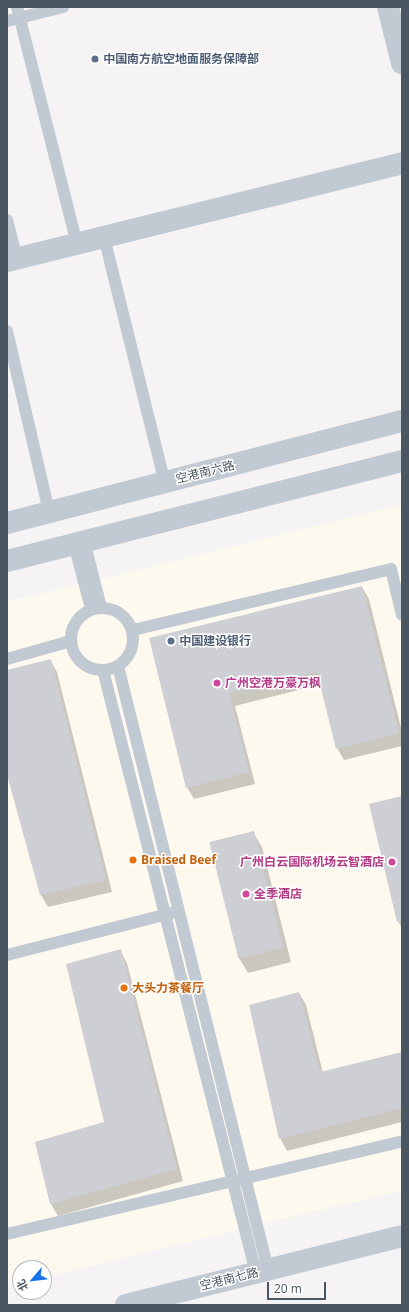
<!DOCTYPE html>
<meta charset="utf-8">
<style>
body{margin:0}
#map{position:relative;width:409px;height:1312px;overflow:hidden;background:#f5f3f3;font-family:"Open Sans","Noto Sans SC",sans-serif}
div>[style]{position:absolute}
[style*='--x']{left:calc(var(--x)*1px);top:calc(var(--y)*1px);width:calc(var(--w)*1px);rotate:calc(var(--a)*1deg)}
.commercial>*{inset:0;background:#fdf9ef}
.shadow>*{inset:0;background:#0003}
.building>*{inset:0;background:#cdcfd5;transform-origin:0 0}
.service>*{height:12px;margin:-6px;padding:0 6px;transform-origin:6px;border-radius:6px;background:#c1cad2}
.service>.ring{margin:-6px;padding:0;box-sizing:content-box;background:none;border:12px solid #c1cad2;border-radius:50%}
.minor>*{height:22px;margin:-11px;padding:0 11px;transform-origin:11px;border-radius:11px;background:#c1cad2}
.dots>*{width:11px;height:11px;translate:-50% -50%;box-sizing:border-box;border:2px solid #fff;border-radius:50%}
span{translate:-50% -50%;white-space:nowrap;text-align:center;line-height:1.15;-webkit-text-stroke:3px #fff;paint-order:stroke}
.service-label{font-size:12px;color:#4e5e75;font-weight:700}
.left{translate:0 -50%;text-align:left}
.street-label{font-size:12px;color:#4a5661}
.hotel-label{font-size:12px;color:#b23c85;font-weight:700}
.right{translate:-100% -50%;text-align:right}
.food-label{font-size:12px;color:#c56008;font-weight:700}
.frame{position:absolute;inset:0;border:8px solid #4a5661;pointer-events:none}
.north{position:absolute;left:12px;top:1260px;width:40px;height:40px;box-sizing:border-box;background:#fff;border:1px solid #b7bbc0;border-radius:50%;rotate:242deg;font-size:11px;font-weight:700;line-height:16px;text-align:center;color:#4a5661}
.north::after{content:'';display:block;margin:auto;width:14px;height:18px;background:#1a73e8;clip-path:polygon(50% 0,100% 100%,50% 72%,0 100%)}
.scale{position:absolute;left:267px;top:1282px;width:59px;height:18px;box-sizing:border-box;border:2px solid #4a5661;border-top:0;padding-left:5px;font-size:12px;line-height:14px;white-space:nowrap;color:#4a5661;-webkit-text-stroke:3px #fff;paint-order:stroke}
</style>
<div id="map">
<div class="commercial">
<div style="clip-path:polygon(402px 505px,402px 1190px,44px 1277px,44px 1268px,20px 1268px,20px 1283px,7px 1286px,7px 602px)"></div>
</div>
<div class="shadow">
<div style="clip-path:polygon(362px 587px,369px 599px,402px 732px,402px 746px,344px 760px,337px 748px,322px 684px,235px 706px,255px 784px,194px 799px,187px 787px,150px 639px)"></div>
<div style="clip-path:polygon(50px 660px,57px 672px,112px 892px,48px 907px,41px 895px,7px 771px,7px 671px)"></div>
<div style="clip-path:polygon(402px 797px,402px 928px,398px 921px)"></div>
<div style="clip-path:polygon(253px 832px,262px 847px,291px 962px,248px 973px,239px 958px,210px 842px)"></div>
<div style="clip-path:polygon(120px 951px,127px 963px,183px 1181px,58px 1216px,51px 1204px,105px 1123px)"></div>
<div style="clip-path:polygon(299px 993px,306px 1005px,323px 1073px,402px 1053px,402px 1122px,287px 1151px,280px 1138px)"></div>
</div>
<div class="building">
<div style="clip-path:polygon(362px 586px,399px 733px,336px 749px,317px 672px,229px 693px,249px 772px,186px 788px,149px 638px)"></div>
<div style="clip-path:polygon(51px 659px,106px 880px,40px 895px,7px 775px,7px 670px)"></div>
<div style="clip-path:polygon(402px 796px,402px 920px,397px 922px,369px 804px)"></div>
<div style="left:254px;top:831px;width:120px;height:46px;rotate:76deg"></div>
<div style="clip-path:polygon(121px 949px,177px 1169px,50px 1204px,35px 1142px,104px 1122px,66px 964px)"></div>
<div style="clip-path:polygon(299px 992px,320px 1072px,402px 1052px,402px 1108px,279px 1139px,249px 1005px)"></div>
</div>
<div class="service">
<div style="--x:17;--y:7;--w:244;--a:75.8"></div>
<div style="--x:7;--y:21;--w:58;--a:-14"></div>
<div style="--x:7;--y:220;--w:40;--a:75.6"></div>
<div style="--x:104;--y:237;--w:253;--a:76.1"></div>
<div style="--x:7;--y:331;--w:186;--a:76.9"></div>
<div style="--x:84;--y:541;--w:68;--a:75.6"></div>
<div style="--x:74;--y:544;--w:67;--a:75.3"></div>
<div class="ring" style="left:71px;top:608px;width:50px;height:50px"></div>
<div style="--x:133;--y:630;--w:265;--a:-13.3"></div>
<div style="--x:391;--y:569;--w:47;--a:76.6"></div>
<div style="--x:7;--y:659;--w:66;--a:-15.7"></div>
<div style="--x:118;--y:666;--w:622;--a:76.05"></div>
<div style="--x:103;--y:670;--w:622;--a:75.76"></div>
<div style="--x:7;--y:955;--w:170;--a:-14.3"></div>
<div style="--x:7;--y:1234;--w:406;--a:-13.2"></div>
</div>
<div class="minor">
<div style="--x:388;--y:7;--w:58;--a:76"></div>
<div style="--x:7;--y:261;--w:407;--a:-13.9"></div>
<div style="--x:7;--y:523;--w:408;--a:-14.5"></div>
<div style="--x:7;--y:561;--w:407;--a:-14.2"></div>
<div style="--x:126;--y:1305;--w:284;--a:-14"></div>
</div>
<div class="dots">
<div style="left:95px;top:59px;background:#5c6f8a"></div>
<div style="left:171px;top:641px;background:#5c6f8a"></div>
<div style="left:217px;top:683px;background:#d1479c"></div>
<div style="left:133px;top:860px;background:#e8710a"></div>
<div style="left:392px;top:862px;background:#d1479c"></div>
<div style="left:246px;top:894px;background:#d1479c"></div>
<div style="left:124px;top:988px;background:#e8710a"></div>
</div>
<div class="service-label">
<span class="left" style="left:103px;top:59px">中国南方航空地面服务保障部</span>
<span class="left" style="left:179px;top:641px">中国建设银行</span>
</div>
<div class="street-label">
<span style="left:205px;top:472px;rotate:-14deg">空港南六路</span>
<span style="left:229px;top:1279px;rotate:-14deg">空港南七路</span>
</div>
<div class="hotel-label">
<span class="left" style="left:225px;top:683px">广州空港万豪万枫</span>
<span class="right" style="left:384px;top:862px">广州白云国际机场云智酒店</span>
<span class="left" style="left:254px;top:894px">全季酒店</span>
</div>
<div class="food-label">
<span class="left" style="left:141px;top:860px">Braised Beef</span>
<span class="left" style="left:132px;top:988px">大头力茶餐厅</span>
</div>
<div class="frame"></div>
<div class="north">北</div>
<div class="scale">20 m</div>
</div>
